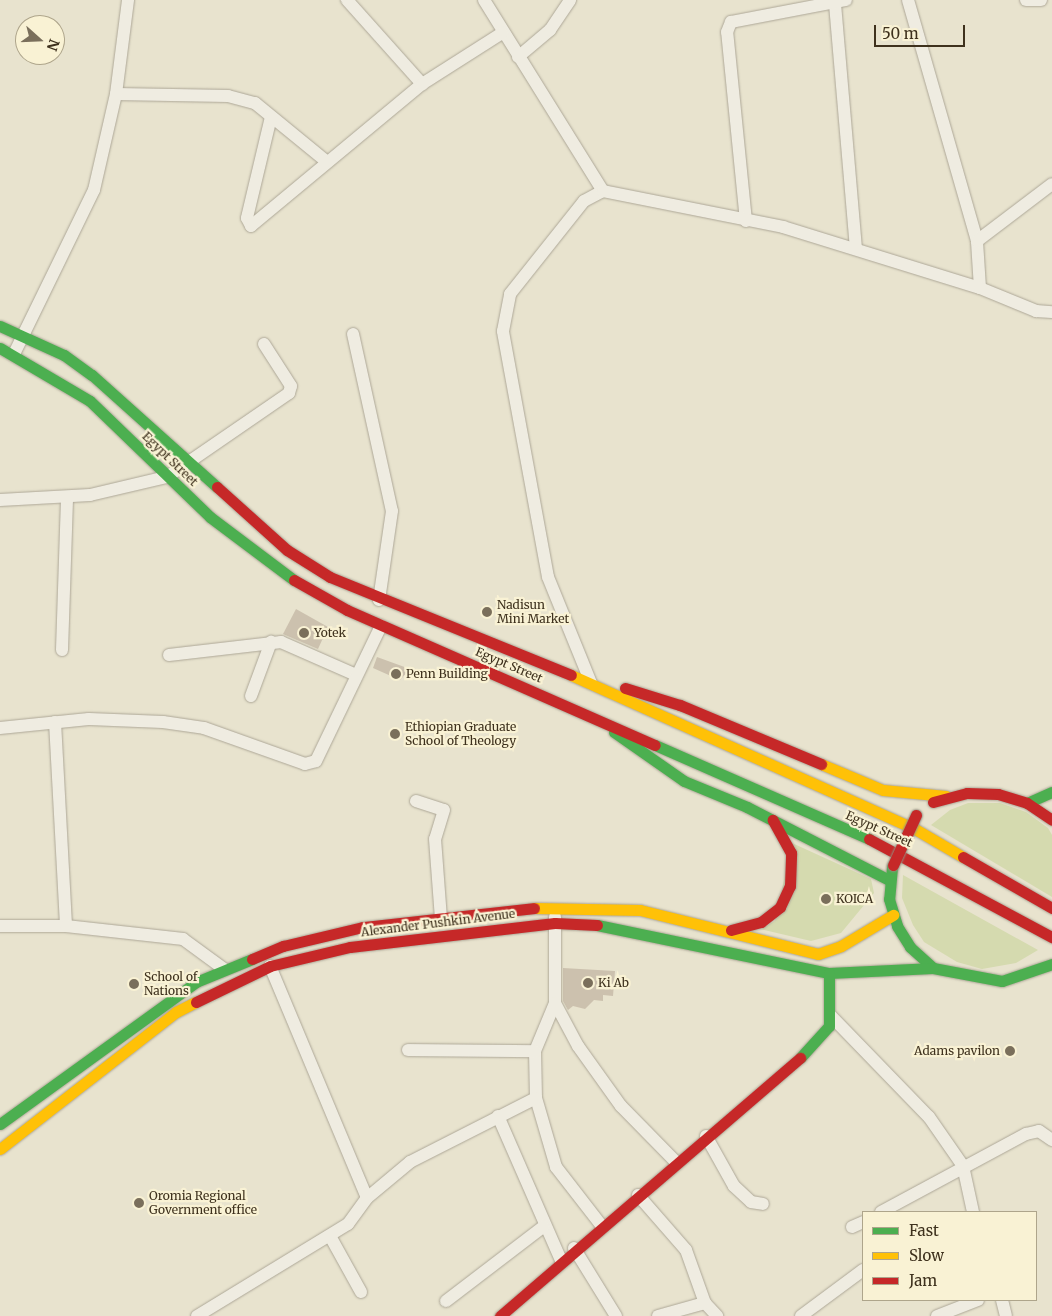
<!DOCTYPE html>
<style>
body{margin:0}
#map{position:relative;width:1052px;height:1316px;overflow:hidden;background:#e8e3ce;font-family:Merriweather,serif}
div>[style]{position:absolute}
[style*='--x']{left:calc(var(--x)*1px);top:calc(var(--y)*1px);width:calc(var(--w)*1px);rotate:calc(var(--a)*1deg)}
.green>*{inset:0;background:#d5daaf}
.building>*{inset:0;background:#ccc1ae}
.roads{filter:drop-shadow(0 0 1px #ada797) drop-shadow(0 0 1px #ada797)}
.street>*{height:12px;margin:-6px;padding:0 6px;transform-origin:6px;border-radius:6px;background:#efece1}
.fast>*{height:11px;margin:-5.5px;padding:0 5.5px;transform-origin:5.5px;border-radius:5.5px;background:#4caf50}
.slow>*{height:11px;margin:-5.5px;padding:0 5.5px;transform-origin:5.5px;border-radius:5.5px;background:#ffc107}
.jam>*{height:11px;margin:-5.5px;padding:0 5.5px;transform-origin:5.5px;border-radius:5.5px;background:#c62828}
.bridges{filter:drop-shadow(0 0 1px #938d7e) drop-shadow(0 0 1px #938d7e)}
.jam-bridge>*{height:11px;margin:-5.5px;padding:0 5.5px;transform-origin:5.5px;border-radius:5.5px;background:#c62828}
.dots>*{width:14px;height:14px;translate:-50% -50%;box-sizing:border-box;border:2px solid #f9f2d4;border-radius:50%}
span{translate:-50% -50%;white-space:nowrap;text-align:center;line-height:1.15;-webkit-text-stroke:4.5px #f9f2d4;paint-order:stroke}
.street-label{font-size:12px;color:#3e311d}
.poi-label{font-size:12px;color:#3e311d}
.left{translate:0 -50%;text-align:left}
.right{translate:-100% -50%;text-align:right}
.legend{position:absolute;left:862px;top:1211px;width:175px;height:90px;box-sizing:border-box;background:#f9f2d4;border:1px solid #aea58b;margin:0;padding:6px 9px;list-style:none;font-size:15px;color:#3e311d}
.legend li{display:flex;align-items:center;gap:10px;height:25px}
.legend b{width:25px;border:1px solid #aea58b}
.north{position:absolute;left:15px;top:15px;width:50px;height:50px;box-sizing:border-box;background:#f9f2d4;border:1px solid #aea58b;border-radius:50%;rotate:110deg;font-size:14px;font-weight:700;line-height:20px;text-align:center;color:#3e311d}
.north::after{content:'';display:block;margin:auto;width:18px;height:22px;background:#7a6f5b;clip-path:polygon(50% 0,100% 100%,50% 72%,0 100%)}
.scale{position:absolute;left:874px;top:25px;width:91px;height:22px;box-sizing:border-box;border:2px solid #3e311d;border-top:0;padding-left:6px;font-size:15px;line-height:18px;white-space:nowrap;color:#3e311d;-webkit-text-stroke:4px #f9f2d4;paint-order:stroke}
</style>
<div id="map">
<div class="green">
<div style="clip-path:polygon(968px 803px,1000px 803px,1026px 812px,1048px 828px,1052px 835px,1052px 897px,931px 825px,950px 810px)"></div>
<div style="clip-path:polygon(792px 843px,871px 879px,874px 893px,841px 933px,811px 941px,760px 929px,775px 921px)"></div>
<div style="clip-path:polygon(903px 875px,1038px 950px,1016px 963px,982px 969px,957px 962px,924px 942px,913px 925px,902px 898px)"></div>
</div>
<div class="building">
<div style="clip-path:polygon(296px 609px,328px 627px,318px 649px,283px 634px)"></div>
<div style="clip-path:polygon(377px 657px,410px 669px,400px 680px,373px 668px)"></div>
<div style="clip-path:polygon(563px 968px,615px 971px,613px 996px,603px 995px,603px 1001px,594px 1000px,585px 1009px,573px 1006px,568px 1010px,563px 1001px)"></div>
</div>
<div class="roads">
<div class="street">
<div style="--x:347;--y:0;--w:113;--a:48.2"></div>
<div style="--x:484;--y:0;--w:225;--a:58.1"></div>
<div style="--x:908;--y:0;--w:251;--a:74"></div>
<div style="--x:1026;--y:0;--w:15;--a:0"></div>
<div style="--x:835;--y:4;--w:244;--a:85.1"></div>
<div style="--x:518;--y:57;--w:42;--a:-40.2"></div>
<div style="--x:550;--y:30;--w:36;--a:-56"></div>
<div style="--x:116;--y:94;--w:112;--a:1"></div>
<div style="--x:228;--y:96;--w:28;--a:15"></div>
<div style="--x:255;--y:103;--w:93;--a:39.3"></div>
<div style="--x:271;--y:117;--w:104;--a:103.4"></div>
<div style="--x:247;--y:218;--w:9;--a:63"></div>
<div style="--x:251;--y:226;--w:222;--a:-39.7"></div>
<div style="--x:422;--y:84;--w:95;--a:-32.5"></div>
<div style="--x:746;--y:221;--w:190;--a:-95.7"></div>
<div style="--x:727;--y:32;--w:11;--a:-68"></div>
<div style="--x:731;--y:22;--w:117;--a:-10.8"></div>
<div style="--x:980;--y:288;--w:47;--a:-93.7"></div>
<div style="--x:977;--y:241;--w:94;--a:-37.2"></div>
<div style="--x:353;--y:334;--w:181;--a:77.6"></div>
<div style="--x:392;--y:511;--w:90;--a:98.3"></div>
<div style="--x:14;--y:354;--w:182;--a:-64"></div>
<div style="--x:94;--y:190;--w:98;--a:-77.1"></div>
<div style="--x:116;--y:94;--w:95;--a:-82.7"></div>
<div style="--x:0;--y:500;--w:90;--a:-3.2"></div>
<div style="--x:90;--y:495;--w:79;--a:-13.2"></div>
<div style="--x:167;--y:477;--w:148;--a:-34.5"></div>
<div style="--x:289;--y:393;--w:7;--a:-74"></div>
<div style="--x:291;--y:386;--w:50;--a:-122.7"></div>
<div style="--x:62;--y:650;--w:152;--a:-88.1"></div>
<div style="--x:169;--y:655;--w:113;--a:-6.6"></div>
<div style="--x:281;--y:642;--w:82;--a:23.7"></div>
<div style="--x:591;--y:683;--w:114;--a:-112.1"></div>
<div style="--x:548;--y:577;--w:250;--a:-100.4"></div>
<div style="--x:503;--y:331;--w:38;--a:-79"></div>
<div style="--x:510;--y:294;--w:119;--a:-51.5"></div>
<div style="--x:584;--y:201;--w:21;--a:-28"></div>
<div style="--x:603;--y:191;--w:184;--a:11.3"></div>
<div style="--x:783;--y:227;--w:206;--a:17.2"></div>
<div style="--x:980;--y:288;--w:61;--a:22.3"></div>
<div style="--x:1036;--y:311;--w:16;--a:4"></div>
<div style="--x:251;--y:696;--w:58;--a:-69.7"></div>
<div style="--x:55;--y:722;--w:204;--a:86.9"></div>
<div style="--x:0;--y:728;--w:89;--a:-5.8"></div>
<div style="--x:89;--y:719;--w:74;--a:2.3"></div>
<div style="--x:163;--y:722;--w:41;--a:8.3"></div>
<div style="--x:204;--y:728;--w:107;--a:19.6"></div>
<div style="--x:305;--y:764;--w:11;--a:-15"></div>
<div style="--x:316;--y:761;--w:150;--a:-64.3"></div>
<div style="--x:416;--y:801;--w:29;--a:18"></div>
<div style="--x:444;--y:810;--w:30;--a:107"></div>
<div style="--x:435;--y:839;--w:79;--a:85.7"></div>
<div style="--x:555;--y:917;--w:86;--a:90"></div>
<div style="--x:555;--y:1003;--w:52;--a:112.6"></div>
<div style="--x:535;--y:1051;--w:47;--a:88.8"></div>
<div style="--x:536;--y:1098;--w:72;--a:73.8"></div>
<div style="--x:556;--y:1167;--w:73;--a:52.2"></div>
<div style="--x:0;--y:926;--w:66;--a:0"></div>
<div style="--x:66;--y:926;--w:118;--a:6.3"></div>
<div style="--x:183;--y:939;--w:51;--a:36.2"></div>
<div style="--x:270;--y:966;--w:251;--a:67.3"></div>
<div style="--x:555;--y:1003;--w:49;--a:61.9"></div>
<div style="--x:578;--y:1046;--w:74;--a:54.4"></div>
<div style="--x:621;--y:1106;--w:77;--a:45.5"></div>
<div style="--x:830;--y:1015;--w:142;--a:45.9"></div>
<div style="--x:929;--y:1117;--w:60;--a:55.2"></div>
<div style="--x:963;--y:1166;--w:47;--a:77.7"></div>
<div style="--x:408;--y:1050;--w:127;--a:0.5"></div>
<div style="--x:498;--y:1116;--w:157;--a:66.4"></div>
<div style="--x:706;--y:1136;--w:57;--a:60.8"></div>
<div style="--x:734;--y:1186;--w:23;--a:43"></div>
<div style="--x:751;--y:1202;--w:12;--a:9"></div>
<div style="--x:638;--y:1195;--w:73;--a:48.9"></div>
<div style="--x:686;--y:1250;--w:56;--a:70.3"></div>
<div style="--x:705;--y:1303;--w:18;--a:47"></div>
<div style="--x:881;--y:1212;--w:165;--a:-28.3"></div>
<div style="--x:1026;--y:1134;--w:13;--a:-13"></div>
<div style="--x:1039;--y:1131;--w:16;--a:35"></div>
<div style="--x:852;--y:1227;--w:12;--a:-24"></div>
<div style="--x:330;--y:1236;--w:64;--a:61"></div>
<div style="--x:574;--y:1248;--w:80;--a:58.3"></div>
<div style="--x:1002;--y:1300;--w:16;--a:76"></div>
<div style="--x:446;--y:1301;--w:123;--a:-37.4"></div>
<div style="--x:197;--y:1316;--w:177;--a:-31.4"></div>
<div style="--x:348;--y:1224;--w:32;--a:-54"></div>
<div style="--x:367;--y:1198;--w:56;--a:-39.9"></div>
<div style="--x:410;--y:1162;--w:141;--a:-26.9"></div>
<div style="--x:658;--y:1316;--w:49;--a:-15.5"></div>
<div style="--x:801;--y:1316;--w:77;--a:-36.6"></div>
<div style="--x:937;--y:1316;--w:44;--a:-21.3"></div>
</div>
<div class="fast">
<div style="--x:0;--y:326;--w:70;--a:24.4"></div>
<div style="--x:64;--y:355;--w:34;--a:36"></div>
<div style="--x:92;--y:375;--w:168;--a:41.9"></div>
<div style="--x:0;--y:348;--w:104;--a:30.5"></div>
<div style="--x:90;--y:401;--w:167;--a:44"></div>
<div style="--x:210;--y:517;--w:105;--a:36.9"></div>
<div style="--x:614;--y:732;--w:85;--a:35"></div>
<div style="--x:684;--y:781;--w:68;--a:22.4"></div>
<div style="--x:747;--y:807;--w:160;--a:27.2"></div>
<div style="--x:655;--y:745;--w:234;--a:23.7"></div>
<div style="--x:1027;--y:803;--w:27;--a:-24"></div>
<div style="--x:892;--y:867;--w:32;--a:95"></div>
<div style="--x:889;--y:899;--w:28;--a:73"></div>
<div style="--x:897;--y:926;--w:25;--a:58"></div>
<div style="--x:910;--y:947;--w:31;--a:42"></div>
<div style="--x:933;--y:968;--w:70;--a:10.7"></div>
<div style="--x:1002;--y:981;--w:53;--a:-18.8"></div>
<div style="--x:597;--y:925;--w:237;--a:11.7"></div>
<div style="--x:829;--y:973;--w:104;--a:-2.8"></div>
<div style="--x:800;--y:1058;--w:43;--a:-47.8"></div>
<div style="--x:829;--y:1026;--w:53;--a:-90"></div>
<div style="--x:0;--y:1124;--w:242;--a:-35.9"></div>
<div style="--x:196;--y:982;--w:61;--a:-22.3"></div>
</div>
<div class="slow">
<div style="--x:571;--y:675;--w:377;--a:24.1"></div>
<div style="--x:915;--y:829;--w:56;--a:30.3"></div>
<div style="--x:821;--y:764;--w:67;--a:22.8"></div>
<div style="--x:883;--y:790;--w:63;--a:5.4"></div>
<div style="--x:534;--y:908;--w:106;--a:1.1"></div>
<div style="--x:640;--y:910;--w:183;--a:13.9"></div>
<div style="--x:818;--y:954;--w:24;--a:-19"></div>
<div style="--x:841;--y:946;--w:61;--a:-30.8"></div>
<div style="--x:0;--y:1149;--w:223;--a:-37.9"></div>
<div style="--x:176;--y:1012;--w:22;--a:-27"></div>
</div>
<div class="jam">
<div style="--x:217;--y:487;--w:94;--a:42"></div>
<div style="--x:287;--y:550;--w:51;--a:32.1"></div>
<div style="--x:330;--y:577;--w:260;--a:22.1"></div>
<div style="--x:294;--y:580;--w:61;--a:29.5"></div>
<div style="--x:347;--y:610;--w:336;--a:23.7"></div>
<div style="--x:625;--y:688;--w:58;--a:17.2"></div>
<div style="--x:680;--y:705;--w:153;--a:22.7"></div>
<div style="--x:933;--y:802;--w:35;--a:-15"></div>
<div style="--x:967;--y:793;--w:31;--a:2"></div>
<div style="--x:998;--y:794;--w:30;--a:17"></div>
<div style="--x:1027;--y:803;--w:30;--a:34"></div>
<div style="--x:869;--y:839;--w:208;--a:28.2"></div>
<div style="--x:963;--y:857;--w:103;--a:29.8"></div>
<div style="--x:731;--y:930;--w:31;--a:-15"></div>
<div style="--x:761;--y:922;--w:24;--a:-38"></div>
<div style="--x:780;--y:907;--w:23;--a:-65"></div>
<div style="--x:790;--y:886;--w:33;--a:-88"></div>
<div style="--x:791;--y:853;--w:38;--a:-119"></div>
<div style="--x:252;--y:959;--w:34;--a:-23"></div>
<div style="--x:283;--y:946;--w:82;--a:-13.4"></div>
<div style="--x:363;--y:927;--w:172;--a:-6.3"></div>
<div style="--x:196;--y:1002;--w:82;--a:-25.9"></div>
<div style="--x:270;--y:966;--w:82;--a:-13.4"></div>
<div style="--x:350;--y:947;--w:206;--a:-6.7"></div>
<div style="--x:555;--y:923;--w:42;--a:2.7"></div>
<div style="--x:500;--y:1316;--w:396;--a:-40.7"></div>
</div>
</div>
<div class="bridges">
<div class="jam-bridge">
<div style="--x:893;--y:865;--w:55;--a:-65.3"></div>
</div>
</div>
<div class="dots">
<div style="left:487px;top:612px;background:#7a6f5b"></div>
<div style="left:304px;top:633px;background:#7a6f5b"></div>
<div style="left:396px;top:674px;background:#7a6f5b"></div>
<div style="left:395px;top:734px;background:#7a6f5b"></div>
<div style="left:826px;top:899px;background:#7a6f5b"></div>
<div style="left:588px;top:983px;background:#7a6f5b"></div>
<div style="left:134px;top:984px;background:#7a6f5b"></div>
<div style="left:1010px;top:1051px;background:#7a6f5b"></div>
<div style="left:139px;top:1203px;background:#7a6f5b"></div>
</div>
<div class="street-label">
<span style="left:170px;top:459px;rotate:44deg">Egypt Street</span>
<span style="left:509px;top:665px;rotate:23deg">Egypt Street</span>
<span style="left:879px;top:829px;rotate:24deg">Egypt Street</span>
<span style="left:438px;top:923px;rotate:-7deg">Alexander Pushkin Avenue</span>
</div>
<div class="poi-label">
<span class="left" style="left:497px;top:612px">Nadisun<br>Mini Market</span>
<span class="left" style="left:314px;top:633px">Yotek</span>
<span class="left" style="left:406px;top:674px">Penn Building</span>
<span class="left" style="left:405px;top:734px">Ethiopian Graduate<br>School of Theology</span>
<span class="left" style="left:836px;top:899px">KOICA</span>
<span class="left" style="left:144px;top:984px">School of<br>Nations</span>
<span class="left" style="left:598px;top:983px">Ki Ab</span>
<span class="right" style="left:1000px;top:1051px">Adams pavilon</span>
<span class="left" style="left:149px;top:1203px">Oromia Regional<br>Government office</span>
</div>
<ul class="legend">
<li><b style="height:6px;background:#4caf50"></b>Fast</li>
<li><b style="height:6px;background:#ffc107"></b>Slow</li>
<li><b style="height:6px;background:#c62828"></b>Jam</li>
</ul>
<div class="north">N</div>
<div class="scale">50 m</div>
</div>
